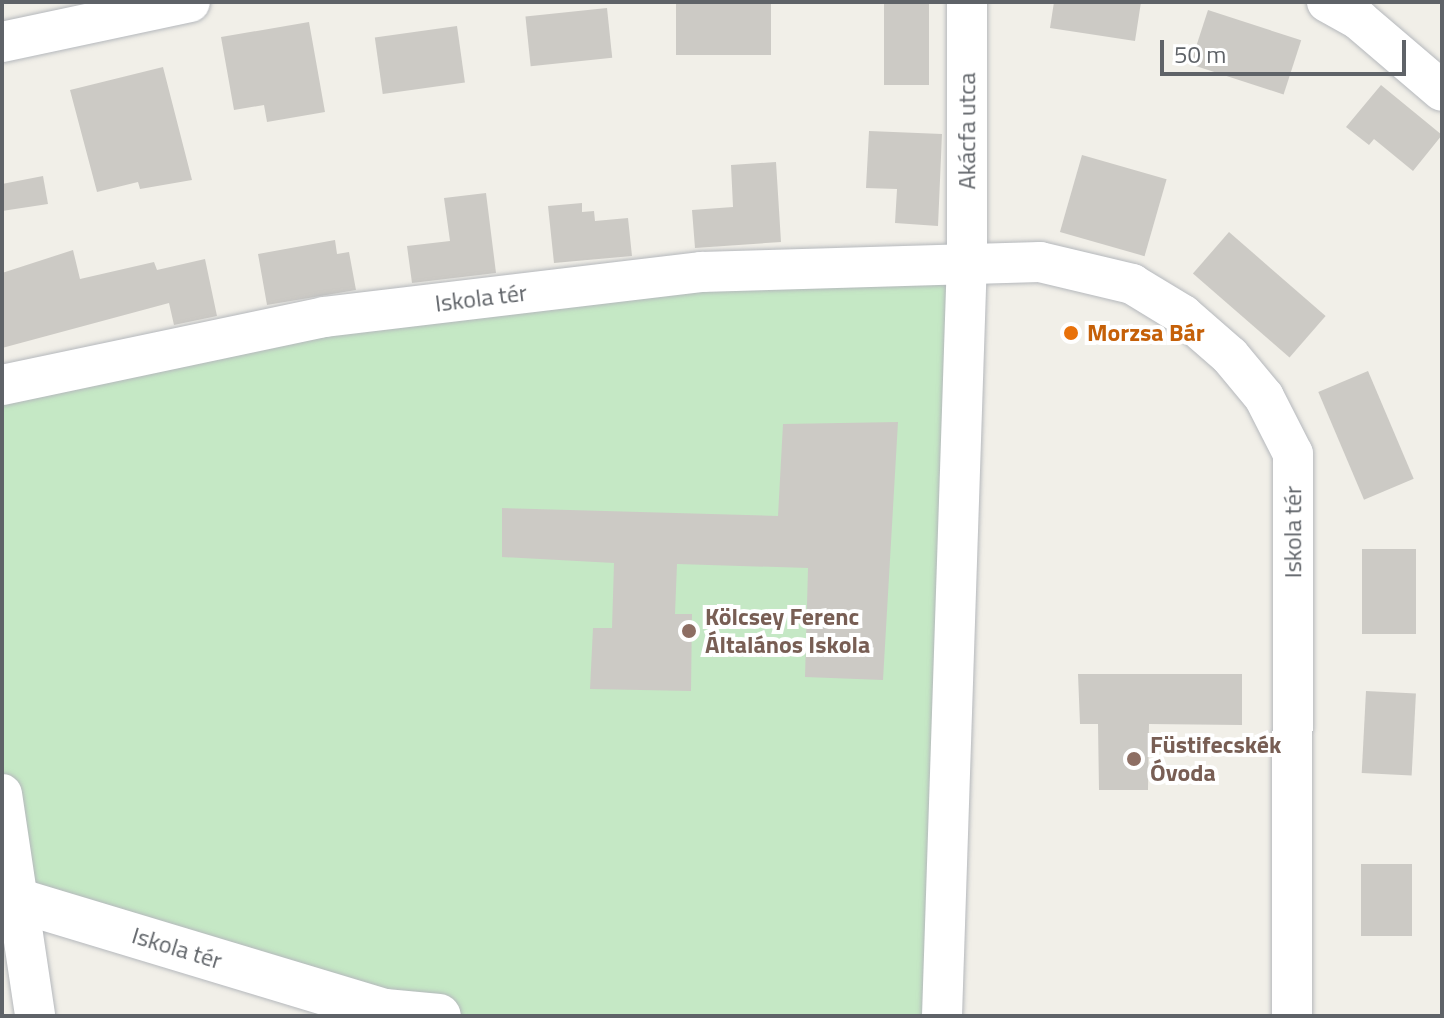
<!DOCTYPE html>
<meta charset="utf-8">
<style>
body{margin:0}
#map{position:relative;width:1444px;height:1018px;overflow:hidden;background:#f1efe8;font-family:"Titillium Web",sans-serif}
div>[style]{position:absolute}
[style*='--x']{left:calc(var(--x)*1px);top:calc(var(--y)*1px);width:calc(var(--w)*1px);rotate:calc(var(--a)*1deg)}
.green>*{inset:0;background:#c5e8c5}
.building>*{inset:0;background:#cccac5;transform-origin:0 0}
.roads{filter:drop-shadow(0 0 2px #b5b8bc) drop-shadow(0 0 2px #b5b8bc)}
.street>*{height:40px;margin:-20px;padding:0 20px;transform-origin:20px;border-radius:20px;background:#fff}
.secondary>*{height:44px;margin:-22px;padding:0 22px;transform-origin:22px;border-radius:22px;background:#fff}
.dots>*{width:22px;height:22px;translate:-50% -50%;box-sizing:border-box;border:4px solid #fff;border-radius:50%}
span{translate:-50% -50%;white-space:nowrap;text-align:center;line-height:1.15;-webkit-text-stroke:8px #fff;paint-order:stroke}
.street-label{font-size:24px;color:#5f6368}
.food-label{font-size:24px;color:#c56008;font-weight:700}
.left{translate:0 -50%;text-align:left}
.education-label{font-size:24px;color:#785e54;font-weight:700}
.frame{position:absolute;inset:0;border:4px solid #5f6368;pointer-events:none}
.scale{position:absolute;left:1160px;top:40px;width:246px;height:36px;box-sizing:border-box;border:4px solid #5f6368;border-top:0;padding-left:10px;font-size:24px;line-height:28px;white-space:nowrap;color:#5f6368;-webkit-text-stroke:6px #fff;paint-order:stroke}
</style>
<div id="map">
<div class="green">
<div style="clip-path:polygon(967px 260px,942px 1016px,439px 1016px,20px 901px,2px 794px,2px 385px,324px 317px)"></div>
</div>
<div class="building">
<div style="left:676px;top:2px;width:95px;height:53px"></div>
<div style="left:884px;top:2px;width:45px;height:83px"></div>
<div style="clip-path:polygon(1054px 2px,1141px 2px,1135px 41px,1050px 28px)"></div>
<div style="left:607px;top:8px;width:50px;height:82px;rotate:84deg"></div>
<div style="left:1208px;top:10px;width:98px;height:57px;rotate:18deg"></div>
<div style="clip-path:polygon(309px 22px,325px 112px,267px 122px,264px 105px,234px 110px,221px 37px)"></div>
<div style="left:457px;top:26px;width:57px;height:83px;rotate:82deg"></div>
<div style="clip-path:polygon(163px 67px,192px 180px,140px 189px,138px 182px,97px 192px,70px 90px)"></div>
<div style="clip-path:polygon(1381px 85px,1442px 135px,1413px 171px,1374px 139px,1369px 145px,1346px 127px)"></div>
<div style="clip-path:polygon(869px 131px,942px 134px,938px 226px,895px 223px,897px 189px,866px 188px)"></div>
<div style="left:1082px;top:155px;width:88px;height:80px;rotate:16deg"></div>
<div style="clip-path:polygon(776px 162px,781px 242px,695px 248px,692px 210px,733px 207px,731px 165px)"></div>
<div style="clip-path:polygon(43px 176px,48px 204px,2px 211px,2px 184px)"></div>
<div style="clip-path:polygon(486px 193px,496px 273px,412px 283px,407px 246px,450px 241px,444px 198px)"></div>
<div style="clip-path:polygon(582px 203px,582px 212px,594px 211px,595px 221px,628px 218px,632px 256px,554px 263px,548px 206px)"></div>
<div style="left:1229px;top:232px;width:128px;height:55px;rotate:41deg"></div>
<div style="clip-path:polygon(335px 240px,337px 254px,349px 252px,356px 290px,267px 305px,258px 254px)"></div>
<div style="clip-path:polygon(73px 250px,80px 279px,154px 262px,157px 270px,205px 259px,217px 316px,174px 325px,169px 303px,2px 348px,2px 273px)"></div>
<div style="left:1368px;top:371px;width:117px;height:54px;rotate:67deg"></div>
<div style="clip-path:polygon(898px 422px,883px 680px,805px 677px,808px 568px,677px 564px,675px 614px,692px 614px,691px 691px,590px 689px,593px 628px,612px 628px,614px 563px,502px 557px,502px 508px,778px 516px,783px 424px)"></div>
<div style="left:1362px;top:549px;width:54px;height:85px"></div>
<div style="clip-path:polygon(1078px 674px,1242px 674px,1242px 725px,1149px 724px,1148px 790px,1099px 790px,1098px 724px,1080px 724px)"></div>
<div style="left:1366px;top:691px;width:50px;height:82px;rotate:3deg"></div>
<div style="left:1361px;top:864px;width:51px;height:72px"></div>
</div>
<div class="roads">
<div class="street">
<div style="--x:1327;--y:2;--w:37;--a:29"></div>
<div style="--x:1359;--y:20;--w:109;--a:40.5"></div>
<div style="--x:2;--y:42;--w:192;--a:-12"></div>
<div style="--x:2;--y:385;--w:329;--a:-11.9"></div>
<div style="--x:324;--y:317;--w:380;--a:-6.8"></div>
<div style="--x:701;--y:272;--w:339;--a:-1.7"></div>
<div style="--x:1040;--y:262;--w:95;--a:13.4"></div>
<div style="--x:1132;--y:284;--w:60;--a:31.3"></div>
<div style="--x:1183;--y:315;--w:62;--a:41.1"></div>
<div style="--x:1230;--y:356;--w:53;--a:50.3"></div>
<div style="--x:1264;--y:397;--w:64;--a:63"></div>
<div style="--x:1293;--y:454;--w:562;--a:90.1"></div>
<div style="--x:2;--y:794;--w:224;--a:81.5"></div>
<div style="--x:942;--y:1016;--w:756;--a:-88.11"></div>
<div style="--x:967;--y:260;--w:258;--a:-90"></div>
</div>
<div class="secondary">
<div style="--x:2;--y:900;--w:18;--a:3"></div>
<div style="--x:20;--y:901;--w:381;--a:16.8"></div>
<div style="--x:385;--y:1011;--w:54;--a:5.3"></div>
</div>
</div>
<div class="dots">
<div style="left:1071px;top:333px;background:#e8710a"></div>
<div style="left:689px;top:631px;background:#8d6e63"></div>
<div style="left:1134px;top:759px;background:#8d6e63"></div>
</div>
<div class="street-label">
<span style="left:967px;top:131px;rotate:-90deg">Akácfa utca</span>
<span style="left:481px;top:298px;rotate:-7deg">Iskola tér</span>
<span style="left:1293px;top:532px;rotate:-90deg">Iskola tér</span>
<span style="left:177px;top:948px;rotate:17deg">Iskola tér</span>
</div>
<div class="food-label">
<span class="left" style="left:1087px;top:333px">Morzsa Bár</span>
</div>
<div class="education-label">
<span class="left" style="left:705px;top:631px">Kölcsey Ferenc<br>Általános Iskola</span>
<span class="left" style="left:1150px;top:759px">Füstifecskék<br>Óvoda</span>
</div>
<div class="frame"></div>
<div class="scale">50 m</div>
</div>
